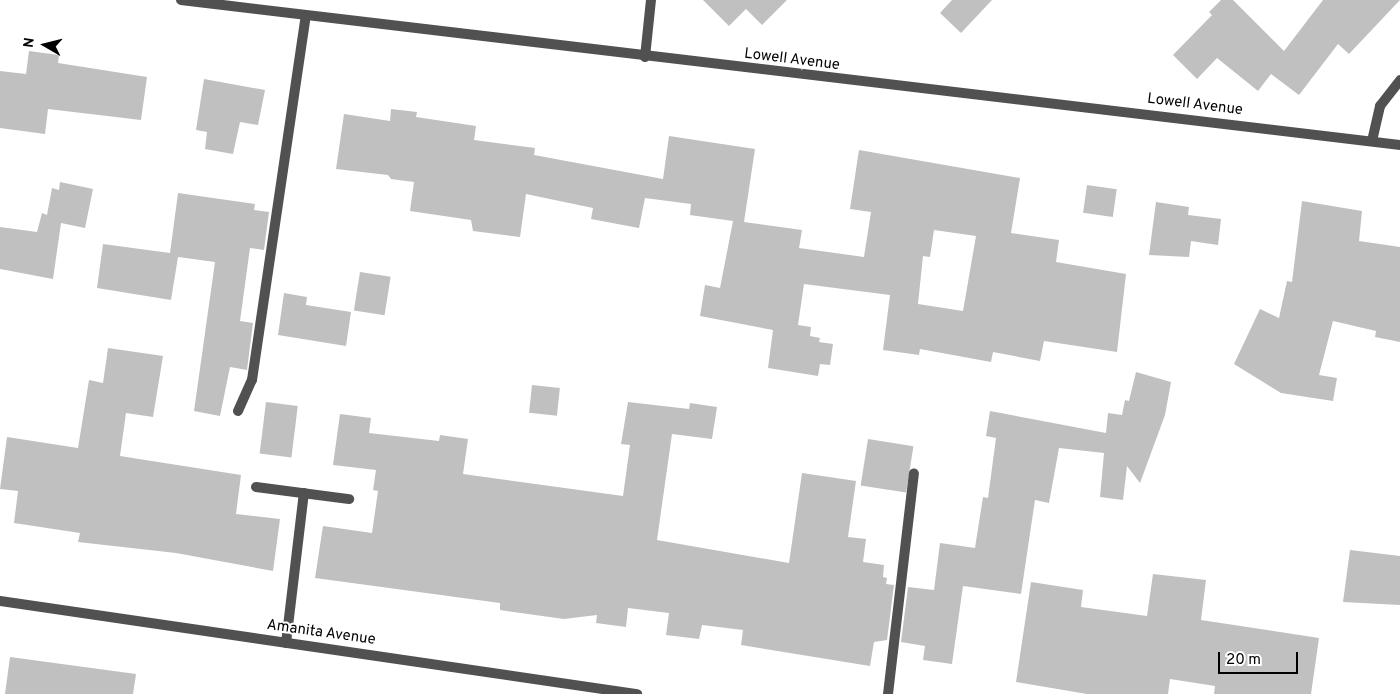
<!DOCTYPE html>
<style>
body{margin:0}
#map{position:relative;width:1400px;height:694px;overflow:hidden;background:#fff;font-family:Overpass,sans-serif}
div>[style]{position:absolute}
[style*='--x']{left:calc(var(--x)*1px);top:calc(var(--y)*1px);width:calc(var(--w)*1px);rotate:calc(var(--a)*1deg)}
.building>*{inset:0;background:#c0c0c0;transform-origin:0 0}
.service>*{height:10px;margin:-5px;padding:0 5px;transform-origin:5px;border-radius:5px;background:#515151}
.minor>*{height:10px;margin:-5px;padding:0 5px;transform-origin:5px;border-radius:5px;background:#515151}
.tertiary>*{height:10px;margin:-5px;padding:0 5px;transform-origin:5px;border-radius:5px;background:#515151}
span{translate:-50% -50%;white-space:nowrap;text-align:center;line-height:1.15;-webkit-text-stroke:4px #fff;paint-order:stroke}
.street-label{font-size:15px;color:#000}
.north{position:absolute;left:20px;top:20px;width:50px;height:50px;-webkit-text-stroke:4px #fff;paint-order:stroke;rotate:278deg;font-size:14px;font-weight:700;line-height:20px;text-align:center;color:#000}
.north::after{content:'';display:block;margin:auto;width:18px;height:22px;background:#000;clip-path:polygon(50% 0,100% 100%,50% 72%,0 100%)}
.scale{position:absolute;left:1218px;top:652px;width:80px;height:22px;box-sizing:border-box;border:2px solid #000;border-top:0;padding-left:6px;font-size:15px;line-height:18px;white-space:nowrap;color:#000;-webkit-text-stroke:4px #fff;paint-order:stroke}
</style>
<div id="map">
<div class="building">
<div style="clip-path:polygon(703px 0,787px 0,762px 25px,746px 9px,729px 26px)"></div>
<div style="clip-path:polygon(952px 0,992px 0,961px 33px,940px 13px)"></div>
<div style="clip-path:polygon(1221px 0,1233px 0,1284px 51px,1323px 0,1400px 0,1349px 54px,1338px 44px,1299px 95px,1271px 74px,1258px 91px,1217px 58px,1197px 79px,1173px 55px,1212px 15px,1209px 12px)"></div>
<div style="clip-path:polygon(29px 51px,59px 55px,58px 63px,147px 77px,141px 120px,48px 109px,45px 134px,0 128px,0 71px,26px 74px)"></div>
<div style="clip-path:polygon(204px 79px,265px 90px,258px 125px,240px 122px,233px 154px,205px 149px,207px 132px,196px 130px)"></div>
<div style="clip-path:polygon(evenodd,391px 109px,417px 112px,416px 117px,476px 126px,474px 140px,535px 148px,534px 155px,663px 179px,669px 136px,755px 149px,744px 222px,802px 230px,799px 248px,864px 257px,871px 212px,850px 209px,859px 150px,1020px 178px,1011px 233px,1059px 240px,1056px 262px,1126px 274px,1117px 352px,1044px 341px,1040px 361px,993px 352px,991px 362px,920px 349px,919px 355px,883px 350px,890px 295px,804px 284px,798px 325px,811px 327px,810px 336px,820px 338px,819px 342px,833px 344px,830px 365px,820px 364px,818px 376px,768px 368px,773px 330px,700px 316px,705px 285px,720px 288px,733px 221px,690px 215px,691px 204px,645px 198px,639px 228px,591px 219px,593px 208px,526px 194px,520px 237px,473px 231px,471px 220px,410px 211px,414px 182px,391px 179px,388px 175px,336px 169px,344px 114px,390px 121px,391px 109px,934px 230px,976px 236px,963px 311px,918px 304px,923px 256px,930px 257px,934px 230px)"></div>
<div style="clip-path:polygon(60px 182px,93px 189px,85px 228px,61px 223px,53px 279px,0 269px,0 227px,37px 232px,42px 213px,47px 215px,52px 188px,59px 190px)"></div>
<div style="left:1087px;top:185px;width:30px;height:28px;rotate:8deg"></div>
<div style="clip-path:polygon(178px 193px,255px 204px,254px 210px,269px 212px,264px 250px,250px 248px,240px 321px,253px 323px,247px 370px,230px 367px,220px 416px,194px 411px,215px 262px,178px 257px,171px 300px,97px 288px,103px 244px,170px 253px)"></div>
<div style="clip-path:polygon(1302px 201px,1362px 211px,1359px 241px,1400px 247px,1400px 342px,1375px 337px,1376px 331px,1333px 321px,1319px 375px,1337px 378px,1333px 401px,1281px 393px,1234px 364px,1260px 309px,1279px 318px,1287px 281px,1292px 282px)"></div>
<div style="clip-path:polygon(1156px 202px,1189px 207px,1188px 215px,1221px 219px,1218px 245px,1191px 241px,1189px 257px,1149px 255px)"></div>
<div style="left:360px;top:272px;width:31px;height:39px;rotate:9deg"></div>
<div style="clip-path:polygon(284px 293px,307px 297px,306px 305px,351px 312px,346px 346px,278px 335px)"></div>
<div style="clip-path:polygon(108px 348px,163px 356px,153px 417px,126px 413px,120px 456px,241px 475px,236px 514px,280px 519px,273px 571px,176px 553px,78px 542px,80px 533px,14px 523px,18px 491px,0 489px,7px 437px,78px 448px,89px 380px,103px 383px)"></div>
<div style="clip-path:polygon(1136px 372px,1171px 382px,1165px 415px,1140px 483px,1127px 466px,1123px 500px,1100px 497px,1104px 453px,1059px 448px,1049px 503px,1035px 500px,1021px 594px,963px 586px,952px 664px,923px 660px,925px 646px,901px 642px,908px 587px,934px 590px,940px 543px,975px 548px,983px 497px,988px 498px,996px 438px,986px 436px,990px 411px,1106px 433px,1108px 413px,1122px 415px,1125px 400px,1129px 401px)"></div>
<div style="left:532px;top:385px;width:28px;height:28px;rotate:6deg"></div>
<div style="left:266px;top:402px;width:32px;height:52px;rotate:7deg"></div>
<div style="clip-path:polygon(628px 402px,689px 409px,690px 403px,717px 407px,712px 439px,672px 434px,657px 540px,789px 563px,802px 473px,856px 481px,848px 537px,866px 539px,863px 562px,884px 565px,883px 577px,887px 578px,886px 584px,894px 585px,887px 640px,874px 642px,870px 666px,741px 645px,743px 630px,702px 625px,699px 639px,666px 635px,669px 613px,628px 608px,626px 627px,596px 623px,597px 615px,564px 619px,500px 610px,500px 603px,315px 578px,323px 526px,372px 533px,378px 491px,373px 490px,376px 470px,333px 465px,340px 414px,371px 418px,369px 433px,439px 441px,440px 435px,468px 439px,463px 474px,623px 496px,630px 445px,621px 444px)"></div>
<div style="left:868px;top:439px;width:46px;height:47px;rotate:9deg"></div>
<div style="clip-path:polygon(1350px 550px,1400px 556px,1400px 605px,1343px 602px)"></div>
<div style="clip-path:polygon(1153px 574px,1206px 580px,1201px 620px,1319px 638px,1311px 694px,1214px 694px,1215px 686px,1170px 679px,1168px 694px,1087px 694px,1016px 682px,1031px 582px,1083px 590px,1081px 607px,1147px 616px)"></div>
<div style="clip-path:polygon(10px 657px,136px 674px,133px 694px,5px 694px)"></div>
</div>
<div class="service">
<div style="--x:238;--y:411;--w:34;--a:-66"></div>
<div style="--x:252;--y:380;--w:368;--a:-81.6"></div>
<div style="--x:256;--y:487;--w:94;--a:7.4"></div>
<div style="--x:286;--y:643;--w:151;--a:-83.2"></div>
<div style="--x:888;--y:694;--w:222;--a:-83.3"></div>
</div>
<div class="minor">
<div style="--x:645;--y:57;--w:57;--a:-84"></div>
<div style="--x:1372;--y:141;--w:36;--a:-77"></div>
<div style="--x:1380;--y:106;--w:33;--a:-52"></div>
<div style="--x:0;--y:601;--w:644;--a:8.31"></div>
</div>
<div class="tertiary">
<div style="--x:181;--y:0;--w:1228;--a:6.78"></div>
</div>
<div class="street-label">
<span style="left:792px;top:60px;rotate:7deg">Lowell Avenue</span>
<span style="left:1195px;top:105px;rotate:7deg">Lowell Avenue</span>
<span style="left:321px;top:633px;rotate:8deg">Amanita Avenue</span>
</div>
<div class="north">N</div>
<div class="scale">20 m</div>
</div>
